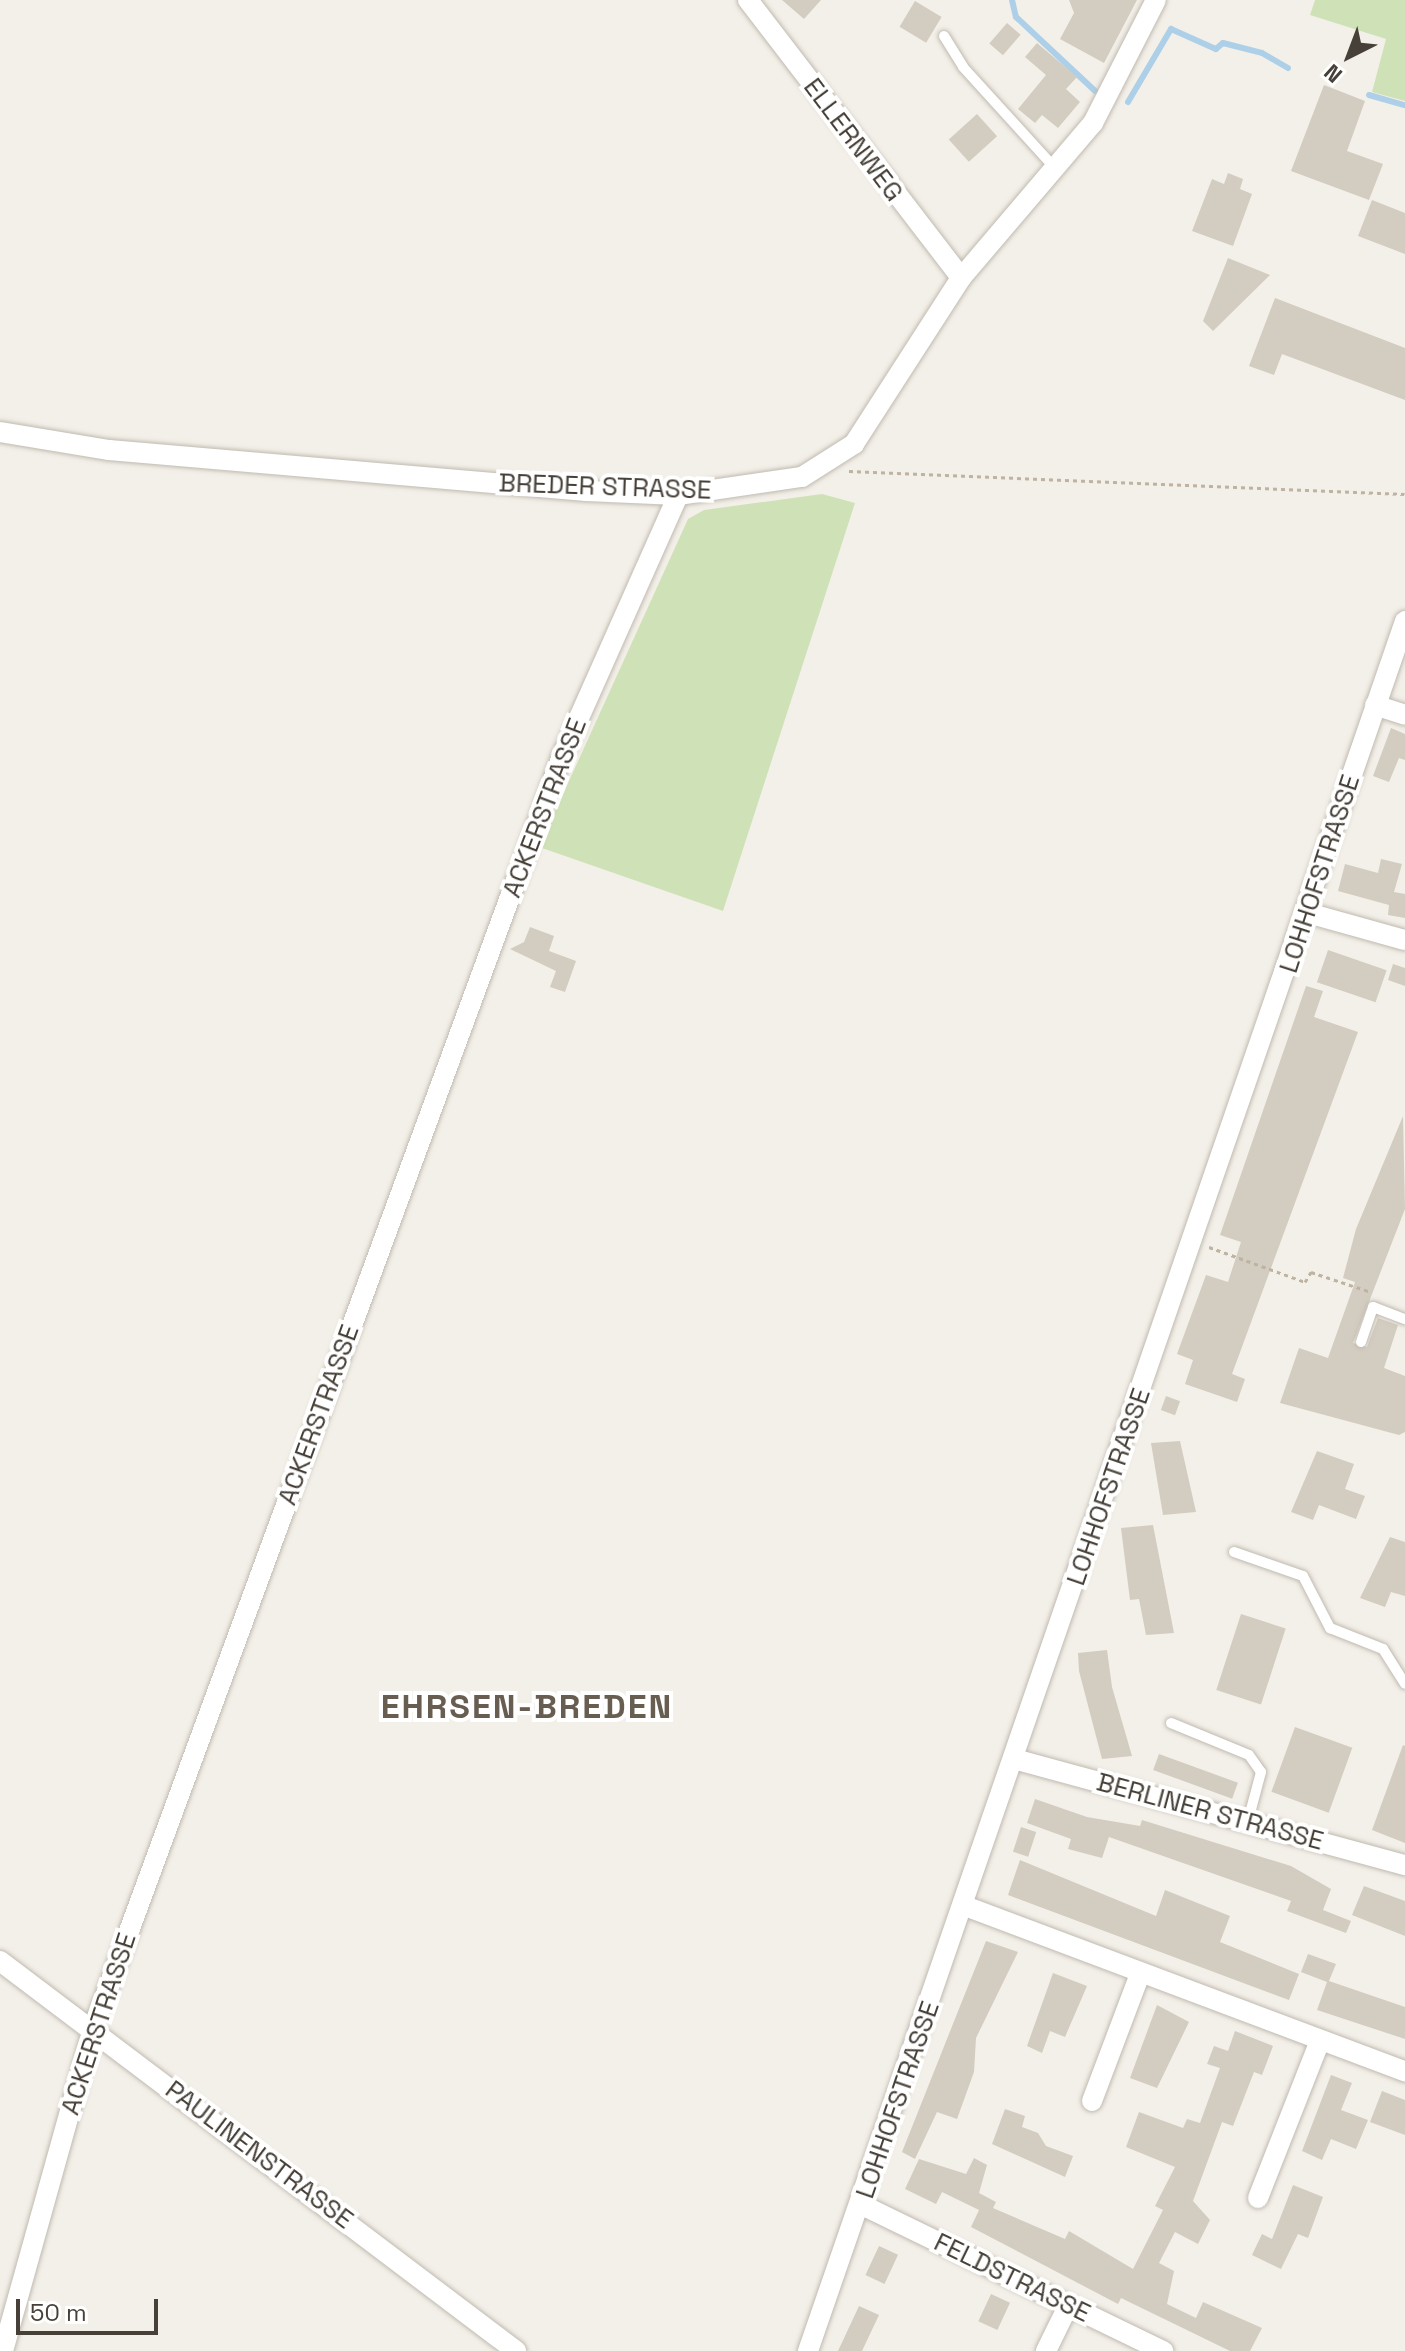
<!DOCTYPE html>
<style>
body{margin:0}
#map{position:relative;width:1405px;height:2351px;overflow:hidden;background:#f3f0e9;font-family:"Space Grotesk",sans-serif}
div>[style]{position:absolute}
[style*='--x']{left:calc(var(--x)*1px);top:calc(var(--y)*1px);width:calc(var(--w)*1px);rotate:calc(var(--a)*1deg)}
.green>*{inset:0;background:#cfe2b7}
.stream>*{height:6px;margin:-3px;padding:0 3px;transform-origin:3px;border-radius:3px;background:#add0e8}
.building>*{inset:0;background:#d3ccc0;transform-origin:0 0}
.path>*{height:3px;margin-top:-1.5px;transform-origin:0;background:repeating-linear-gradient(90deg,#bdb3a0 0 4px,transparent 0 8px)}
.roads{filter:drop-shadow(0 0 2px #c0bab0) drop-shadow(0 0 2px #c0bab0)}
.lane>*{height:10px;margin:-5px;padding:0 5px;transform-origin:5px;border-radius:5px;background:#fff}
.street>*{height:20px;margin:-10px;padding:0 10px;transform-origin:10px;border-radius:10px;background:#fff}
span{translate:-50% -50%;white-space:nowrap;text-align:center;line-height:1.15;-webkit-text-stroke:8px #fff;paint-order:stroke}
.street-label{font-size:26px;color:#464038}
.district-label{font-size:34px;color:#675e51;font-weight:700;letter-spacing:2px}
.north{position:absolute;left:1309px;top:16px;width:80px;height:80px;-webkit-text-stroke:6px #fff;paint-order:stroke;rotate:222deg;font-size:22px;font-weight:700;line-height:32px;text-align:center;color:#464038}
.north::after{content:'';display:block;margin:auto;width:28px;height:36px;background:#464038;clip-path:polygon(50% 0,100% 100%,50% 72%,0 100%)}
.scale{position:absolute;left:16px;top:2299px;width:142px;height:36px;box-sizing:border-box;border:4px solid #464038;border-top:0;padding-left:10px;font-size:24px;line-height:28px;white-space:nowrap;color:#464038;-webkit-text-stroke:6px #fff;paint-order:stroke}
</style>
<div id="map">
<div class="green">
<div style="clip-path:polygon(1315px 0,1405px 0,1405px 101px,1372px 92px,1386px 39px,1310px 15px)"></div>
<div style="clip-path:polygon(822px 494px,855px 503px,723px 911px,539px 847px,688px 519px,704px 510px)"></div>
</div>
<div class="stream">
<div style="--x:1012;--y:0;--w:17;--a:77"></div>
<div style="--x:1016;--y:17;--w:108;--a:43.1"></div>
<div style="--x:1369;--y:95;--w:37;--a:16"></div>
<div style="--x:1128;--y:102;--w:85;--a:-59.5"></div>
<div style="--x:1171;--y:29;--w:49;--a:24"></div>
<div style="--x:1216;--y:49;--w:9;--a:-41"></div>
<div style="--x:1223;--y:43;--w:40;--a:14.4"></div>
<div style="--x:1262;--y:53;--w:30;--a:30"></div>
</div>
<div class="building">
<div style="clip-path:polygon(782px 0,821px 0,804px 19px)"></div>
<div style="clip-path:polygon(1069px 0,1137px 0,1104px 63px,1060px 39px,1074px 13px)"></div>
<div style="left:915px;top:1px;width:31px;height:30px;rotate:31deg"></div>
<div style="left:1007px;top:23px;width:18px;height:27px;rotate:41deg"></div>
<div style="clip-path:polygon(1037px 43px,1077px 77px,1066px 89px,1080px 102px,1058px 128px,1042px 115px,1035px 123px,1018px 109px,1046px 75px,1025px 57px)"></div>
<div style="clip-path:polygon(1324px 85px,1365px 101px,1347px 151px,1383px 164px,1369px 200px,1291px 171px)"></div>
<div style="left:977px;top:114px;width:30px;height:38px;rotate:48deg"></div>
<div style="clip-path:polygon(1228px 173px,1243px 179px,1240px 189px,1252px 194px,1233px 246px,1192px 231px,1212px 179px,1224px 184px)"></div>
<div style="clip-path:polygon(1372px 200px,1405px 213px,1405px 254px,1358px 236px)"></div>
<div style="clip-path:polygon(1228px 258px,1270px 275px,1213px 331px,1203px 321px)"></div>
<div style="clip-path:polygon(1275px 298px,1405px 348px,1405px 400px,1282px 354px,1274px 375px,1249px 366px)"></div>
<div style="clip-path:polygon(1391px 728px,1405px 734px,1405px 760px,1399px 758px,1389px 782px,1373px 776px)"></div>
<div style="clip-path:polygon(1381px 859px,1402px 864px,1394px 892px,1405px 894px,1405px 918px,1388px 915px,1389px 905px,1338px 891px,1345px 864px,1378px 873px)"></div>
<div style="clip-path:polygon(530px 927px,554px 936px,549px 951px,576px 961px,565px 992px,550px 987px,556px 971px,510px 949px,524px 942px)"></div>
<div style="left:1328px;top:950px;width:62px;height:34px;rotate:19deg"></div>
<div style="clip-path:polygon(1393px 964px,1405px 968px,1405px 986px,1388px 980px)"></div>
<div style="clip-path:polygon(1306px 986px,1323px 991px,1314px 1017px,1358px 1032px,1232px 1374px,1245px 1379px,1237px 1402px,1185px 1384px,1193px 1360px,1177px 1354px,1206px 1275px,1228px 1282px,1241px 1242px,1220px 1235px)"></div>
<div style="clip-path:polygon(1403px 1116px,1405px 1209px,1353px 1343px,1367px 1347px,1378px 1318px,1398px 1325px,1384px 1368px,1405px 1376px,1405px 1432px,1399px 1435px,1280px 1403px,1299px 1348px,1328px 1358px,1355px 1282px,1343px 1278px,1356px 1229px)"></div>
<div style="left:1166px;top:1396px;width:15px;height:15px;rotate:20deg"></div>
<div style="clip-path:polygon(1180px 1441px,1196px 1512px,1163px 1515px,1151px 1443px)"></div>
<div style="clip-path:polygon(1317px 1451px,1354px 1464px,1345px 1489px,1365px 1496px,1356px 1519px,1319px 1505px,1313px 1520px,1291px 1512px)"></div>
<div style="clip-path:polygon(1153px 1525px,1174px 1633px,1146px 1635px,1139px 1599px,1130px 1600px,1121px 1528px)"></div>
<div style="clip-path:polygon(1390px 1537px,1405px 1542px,1405px 1596px,1391px 1592px,1385px 1607px,1360px 1598px)"></div>
<div style="left:1241px;top:1614px;width:47px;height:80px;rotate:18deg"></div>
<div style="clip-path:polygon(1107px 1650px,1112px 1687px,1132px 1756px,1102px 1759px,1079px 1671px,1078px 1653px)"></div>
<div style="left:1295px;top:1727px;width:61px;height:69px;rotate:20deg"></div>
<div style="clip-path:polygon(1403px 1745px,1405px 1746px,1405px 1843px,1372px 1830px)"></div>
<div style="left:1159px;top:1754px;width:84px;height:17px;rotate:20deg"></div>
<div style="clip-path:polygon(1035px 1799px,1087px 1817px,1140px 1826px,1142px 1820px,1291px 1866px,1331px 1889px,1323px 1910px,1351px 1921px,1346px 1933px,1287px 1911px,1291px 1901px,1109px 1837px,1102px 1858px,1068px 1849px,1071px 1839px,1027px 1823px)"></div>
<div style="left:1021px;top:1827px;width:16px;height:26px;rotate:18deg"></div>
<div style="clip-path:polygon(1020px 1860px,1156px 1916px,1165px 1890px,1230px 1916px,1220px 1942px,1299px 1974px,1289px 2000px,1008px 1895px)"></div>
<div style="clip-path:polygon(1364px 1886px,1405px 1901px,1405px 1936px,1352px 1915px)"></div>
<div style="clip-path:polygon(986px 1941px,1018px 1952px,976px 2038px,974px 2072px,957px 2119px,937px 2112px,915px 2159px,902px 2152px)"></div>
<div style="clip-path:polygon(1308px 1954px,1336px 1964px,1329px 1981px,1405px 2007px,1405px 2039px,1317px 2010px,1327px 1982px,1301px 1972px)"></div>
<div style="clip-path:polygon(1053px 1973px,1087px 1986px,1065px 2037px,1050px 2031px,1042px 2053px,1027px 2046px)"></div>
<div style="clip-path:polygon(1157px 2005px,1189px 2022px,1157px 2088px,1130px 2078px)"></div>
<div style="clip-path:polygon(1235px 2031px,1273px 2046px,1262px 2075px,1254px 2072px,1233px 2126px,1222px 2122px,1193px 2201px,1210px 2220px,1198px 2244px,1175px 2232px,1159px 2263px,1174px 2271px,1167px 2304px,1196px 2318px,1203px 2302px,1262px 2328px,1250px 2351px,1230px 2351px,1121px 2298px,1118px 2304px,971px 2227px,979px 2210px,942px 2192px,936px 2204px,905px 2189px,919px 2159px,966px 2174px,974px 2158px,987px 2165px,979px 2193px,996px 2202px,993px 2208px,1065px 2239px,1069px 2231px,1133px 2269px,1163px 2210px,1155px 2206px,1175px 2167px,1126px 2147px,1139px 2112px,1183px 2128px,1187px 2119px,1200px 2123px,1220px 2068px,1207px 2064px,1214px 2046px,1228px 2051px)"></div>
<div style="clip-path:polygon(1331px 2075px,1352px 2083px,1341px 2110px,1368px 2120px,1356px 2149px,1331px 2139px,1322px 2160px,1302px 2151px)"></div>
<div style="clip-path:polygon(1382px 2091px,1405px 2100px,1405px 2135px,1370px 2122px)"></div>
<div style="clip-path:polygon(1005px 2109px,1025px 2116px,1022px 2127px,1038px 2133px,1046px 2146px,1073px 2156px,1065px 2177px,992px 2144px)"></div>
<div style="clip-path:polygon(1293px 2185px,1323px 2197px,1308px 2238px,1298px 2234px,1281px 2269px,1252px 2255px,1262px 2234px,1272px 2239px)"></div>
<div style="left:879px;top:2246px;width:21px;height:32px;rotate:25deg"></div>
<div style="left:991px;top:2294px;width:21px;height:30px;rotate:25deg"></div>
<div style="clip-path:polygon(859px 2306px,879px 2315px,862px 2351px,838px 2351px)"></div>
</div>
<div class="path">
<div style="--x:849;--y:471;--w:556;--a:2.37"></div>
<div style="--x:1209;--y:1247;--w:102;--a:20"></div>
<div style="--x:1305;--y:1282;--w:12;--a:-59"></div>
<div style="--x:1311;--y:1272;--w:63;--a:18.4"></div>
</div>
<div class="roads">
<div class="lane">
<div style="--x:944;--y:36;--w:36;--a:58"></div>
<div style="--x:963;--y:67;--w:137;--a:47.7"></div>
<div style="--x:1361;--y:1342;--w:37;--a:-71"></div>
<div style="--x:1373;--y:1307;--w:34;--a:21"></div>
<div style="--x:1234;--y:1552;--w:73;--a:19.2"></div>
<div style="--x:1303;--y:1576;--w:59;--a:62.6"></div>
<div style="--x:1330;--y:1628;--w:57;--a:21.6"></div>
<div style="--x:1383;--y:1649;--w:41;--a:57.8"></div>
<div style="--x:1171;--y:1723;--w:84;--a:22.3"></div>
<div style="--x:1249;--y:1755;--w:21;--a:55"></div>
<div style="--x:1261;--y:1772;--w:51;--a:104.9"></div>
</div>
<div class="street">
<div style="--x:748;--y:0;--w:350;--a:52.5"></div>
<div style="--x:0;--y:432;--w:110;--a:9.4"></div>
<div style="--x:109;--y:450;--w:479;--a:4.9"></div>
<div style="--x:586;--y:491;--w:92;--a:2.5"></div>
<div style="--x:678;--y:495;--w:125;--a:-8.3"></div>
<div style="--x:802;--y:477;--w:62;--a:-32.4"></div>
<div style="--x:854;--y:444;--w:197;--a:-57.2"></div>
<div style="--x:961;--y:278;--w:204;--a:-49.6"></div>
<div style="--x:1093;--y:123;--w:138;--a:-62.9"></div>
<div style="--x:1375;--y:705;--w:32;--a:18"></div>
<div style="--x:1308;--y:913;--w:101;--a:15.6"></div>
<div style="--x:1014;--y:1759;--w:405;--a:15.2"></div>
<div style="--x:965;--y:1906;--w:470;--a:20.6"></div>
<div style="--x:0;--y:1961;--w:647;--a:37.08"></div>
<div style="--x:1092;--y:2101;--w:136;--a:-69.3"></div>
<div style="--x:1258;--y:2198;--w:169;--a:-68.5"></div>
<div style="--x:862;--y:2205;--w:335;--a:25.9"></div>
<div style="--x:3;--y:2351;--w:334;--a:-74.4"></div>
<div style="--x:93;--y:2029;--w:1357;--a:-69.78"></div>
<div style="--x:562;--y:756;--w:286;--a:-66"></div>
<div style="--x:808;--y:2351;--w:1830;--a:-70.96"></div>
<div style="--x:1046;--y:2351;--w:50;--a:-63.9"></div>
</div>
</div>
<div class="street-label">
<span style="left:853px;top:140px;rotate:53deg">ELLERNWEG</span>
<span style="left:605px;top:487px;rotate:2deg">BREDER STRASSE</span>
<span style="left:545px;top:808px;rotate:-69deg">ACKERSTRASSE</span>
<span style="left:1320px;top:874px;rotate:-72deg">LOHHOFSTRASSE</span>
<span style="left:319px;top:1415px;rotate:-70deg">ACKERSTRASSE</span>
<span style="left:1109px;top:1487px;rotate:-71deg">LOHHOFSTRASSE</span>
<span style="left:1210px;top:1812px;rotate:15deg">BERLINER STRASSE</span>
<span style="left:99px;top:2024px;rotate:-72deg">ACKERSTRASSE</span>
<span style="left:898px;top:2100px;rotate:-71deg">LOHHOFSTRASSE</span>
<span style="left:259px;top:2155px;rotate:37deg">PAULINENSTRASSE</span>
<span style="left:1012px;top:2278px;rotate:26deg">FELDSTRASSE</span>
</div>
<div class="district-label">
<span style="left:527px;top:1707px">EHRSEN-BREDEN</span>
</div>
<div class="north">N</div>
<div class="scale">50 m</div>
</div>
